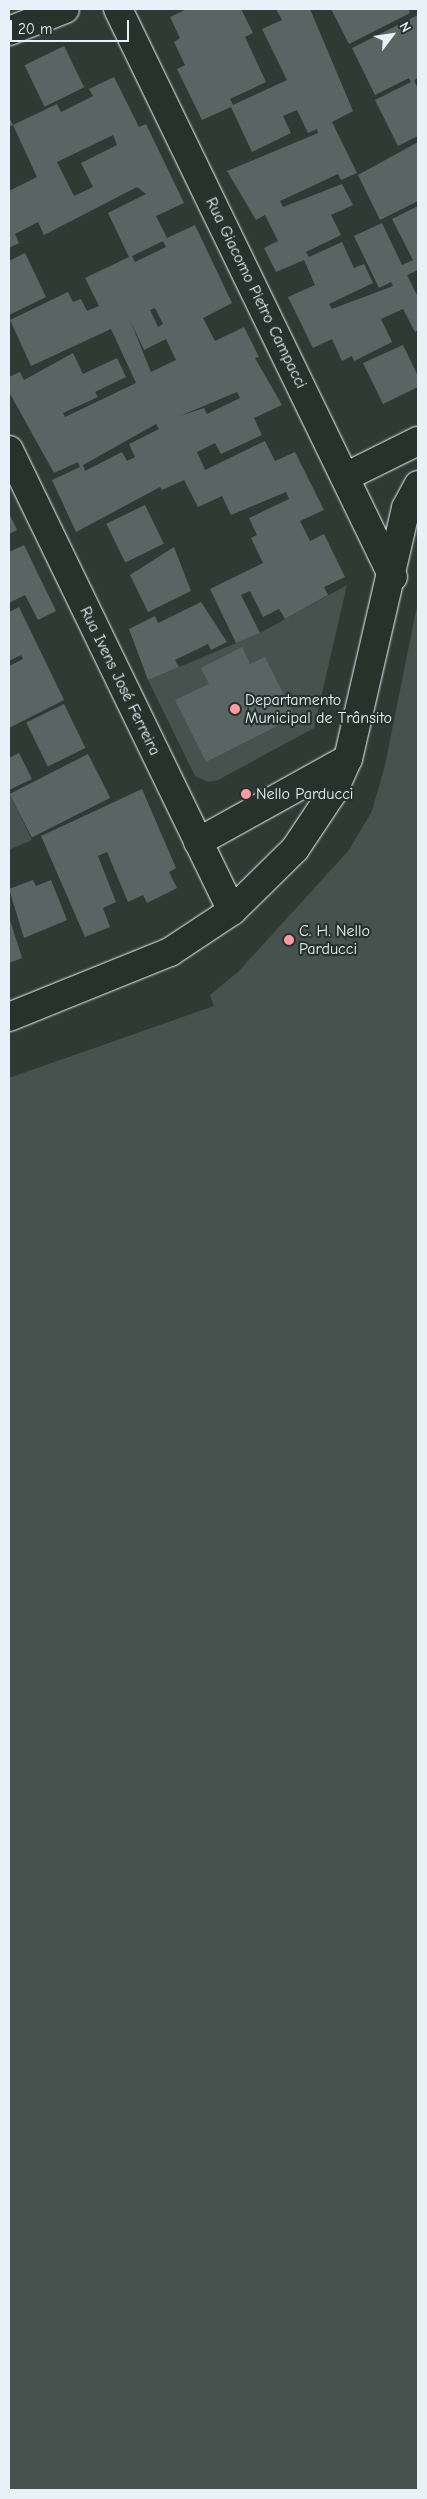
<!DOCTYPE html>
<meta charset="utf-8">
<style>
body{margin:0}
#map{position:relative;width:427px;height:2499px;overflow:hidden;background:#2e3b35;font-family:"Comic Neue",sans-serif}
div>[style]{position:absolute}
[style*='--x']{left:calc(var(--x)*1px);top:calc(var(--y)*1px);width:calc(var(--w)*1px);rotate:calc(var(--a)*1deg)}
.green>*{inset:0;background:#45524e}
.building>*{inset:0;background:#596563;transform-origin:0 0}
.roads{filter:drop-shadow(0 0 1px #e8f1f8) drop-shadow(0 0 1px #e8f1f8)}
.minor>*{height:28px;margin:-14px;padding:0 14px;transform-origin:14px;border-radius:14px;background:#26332d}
.dots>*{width:14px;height:14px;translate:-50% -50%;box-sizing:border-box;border:2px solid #26332d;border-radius:50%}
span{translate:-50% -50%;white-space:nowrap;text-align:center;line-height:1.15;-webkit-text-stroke:4.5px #26332d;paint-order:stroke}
.street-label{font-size:16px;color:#e8f1f8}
.poi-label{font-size:16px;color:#e8f1f8}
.left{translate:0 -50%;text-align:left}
.frame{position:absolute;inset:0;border:10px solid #e8f1f8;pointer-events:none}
.north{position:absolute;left:367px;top:10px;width:50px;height:50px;-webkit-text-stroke:4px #26332d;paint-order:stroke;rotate:59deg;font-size:14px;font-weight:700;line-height:20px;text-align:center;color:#e8f1f8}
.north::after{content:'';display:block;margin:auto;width:18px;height:22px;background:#e8f1f8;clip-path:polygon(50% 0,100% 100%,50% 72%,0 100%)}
.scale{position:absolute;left:10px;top:20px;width:119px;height:22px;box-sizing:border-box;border:2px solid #e8f1f8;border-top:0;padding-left:6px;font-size:15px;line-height:18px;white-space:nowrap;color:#e8f1f8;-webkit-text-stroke:4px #26332d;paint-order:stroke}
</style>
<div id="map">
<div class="green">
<div style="clip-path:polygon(347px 585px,314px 728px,218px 780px,208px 782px,195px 776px,148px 680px,260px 633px)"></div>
<div style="clip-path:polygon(418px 601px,418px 2490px,9px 2490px,9px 1078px,214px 1006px,210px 995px,239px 971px,349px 850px,372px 811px,385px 765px)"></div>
<div style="clip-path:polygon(9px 793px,32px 840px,9px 850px)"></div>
</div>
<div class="building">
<div style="clip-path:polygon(187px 9px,241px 9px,253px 33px,245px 37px,266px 82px,230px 99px,233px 105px,287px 80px,262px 29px,282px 20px,276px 9px,310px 9px,353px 111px,332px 122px,357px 173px,341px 180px,338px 174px,280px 201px,283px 207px,342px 184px,353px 205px,331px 215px,341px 235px,306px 252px,309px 257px,342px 242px,354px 268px,364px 264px,373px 283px,329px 304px,332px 309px,393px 286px,391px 282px,379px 288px,354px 236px,382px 223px,402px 265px,413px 260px,392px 219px,418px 206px,418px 270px,407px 275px,418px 297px,418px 330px,415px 332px,403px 309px,381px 319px,392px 342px,354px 361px,352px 356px,342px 361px,332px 339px,313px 348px,288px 297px,315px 285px,304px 260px,276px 272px,264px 248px,278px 241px,265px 215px,256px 220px,227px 171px,318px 133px,317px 129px,308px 133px,297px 110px,283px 116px,291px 133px,252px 152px,231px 107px,202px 120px,177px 69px,185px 65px,174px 42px,180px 38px,170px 17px)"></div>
<div style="clip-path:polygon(331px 9px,408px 9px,410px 13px,349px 44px)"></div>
<div style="clip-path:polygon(418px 15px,418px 78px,414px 80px,418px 89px,418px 136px,398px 146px,375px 100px,411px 82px,409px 78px,375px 95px,352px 48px)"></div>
<div style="left:64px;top:46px;width:46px;height:44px;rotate:64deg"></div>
<div style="clip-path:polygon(evenodd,114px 77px,139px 127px,146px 124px,184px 203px,156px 216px,167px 238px,195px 225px,232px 303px,203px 318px,215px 341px,244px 327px,259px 357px,255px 358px,282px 405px,254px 418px,262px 435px,221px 454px,215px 443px,197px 452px,205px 470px,265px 441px,275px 461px,295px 452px,324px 510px,300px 521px,310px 541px,324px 534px,345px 577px,324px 587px,328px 595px,285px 619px,279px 609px,263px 617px,250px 591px,241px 595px,260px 633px,236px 643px,210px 589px,263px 563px,251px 538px,257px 535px,249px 518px,289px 499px,286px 492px,231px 515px,222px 496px,198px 507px,184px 480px,162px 490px,160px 487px,76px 532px,52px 480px,80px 467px,78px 462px,54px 473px,9px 392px,9px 377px,20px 372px,24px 380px,73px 353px,83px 374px,117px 358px,126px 377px,95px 392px,98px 397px,63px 413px,65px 417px,136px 383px,111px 329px,31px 366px,10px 320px,68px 292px,73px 302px,81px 299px,87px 311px,99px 306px,85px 278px,129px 257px,108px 213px,146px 194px,137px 187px,44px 235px,38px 222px,15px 234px,19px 243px,9px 248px,9px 191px,37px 177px,13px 125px,9px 127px,9px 117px,13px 125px,57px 104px,61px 112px,93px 96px,89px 89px,114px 77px,113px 135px,117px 145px,81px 163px,93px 187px,74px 196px,57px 162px,113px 135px,114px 77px,163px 241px,166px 247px,135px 262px,132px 256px,163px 241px,114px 77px,155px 308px,163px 324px,158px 327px,150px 310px,155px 308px,114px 77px,130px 320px,144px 350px,166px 339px,176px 360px,151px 372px,130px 320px,114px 77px,237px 392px,240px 398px,207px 414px,204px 408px,180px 416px,237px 392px,114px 77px,156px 424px,159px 429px,129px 444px,135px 457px,127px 461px,122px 452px,85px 471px,83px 465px,156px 424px)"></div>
<div style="clip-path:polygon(418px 142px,418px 201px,380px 220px,358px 175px)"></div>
<div style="clip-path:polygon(25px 253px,46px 297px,9px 315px,9px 261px)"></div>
<div style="clip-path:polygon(403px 345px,418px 376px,418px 387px,383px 404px,363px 363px)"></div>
<div style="left:145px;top:505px;width:43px;height:43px;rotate:64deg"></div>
<div style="clip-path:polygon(9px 513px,17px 530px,9px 534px)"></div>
<div style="clip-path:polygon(24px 545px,56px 611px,38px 620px,25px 595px,9px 603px,9px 552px)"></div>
<div style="clip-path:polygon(174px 547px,191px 591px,148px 612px,130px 575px)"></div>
<div style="clip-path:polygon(201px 602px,227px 642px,211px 650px,208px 644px,175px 660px,179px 667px,148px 680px,129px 629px,155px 616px,158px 623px)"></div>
<div style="clip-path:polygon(19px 607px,64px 700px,9px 728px,9px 666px,23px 659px,21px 655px,9px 661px,9px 612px)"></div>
<div style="clip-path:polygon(242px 647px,250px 664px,265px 657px,295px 717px,206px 762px,175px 700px,209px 684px,201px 668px)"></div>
<div style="left:64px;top:704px;width:49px;height:42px;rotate:64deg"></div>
<div style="clip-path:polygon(19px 753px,32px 779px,9px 790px,9px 758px)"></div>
<div style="left:88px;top:754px;width:49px;height:88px;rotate:63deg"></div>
<div style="clip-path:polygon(142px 789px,176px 868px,169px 872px,177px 888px,147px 903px,143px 895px,128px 902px,107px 852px,98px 856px,116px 902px,103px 908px,110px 927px,85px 937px,41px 836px)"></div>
<div style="clip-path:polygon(33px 880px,36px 886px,51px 880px,67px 920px,24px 938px,9px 889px)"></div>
<div style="clip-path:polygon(9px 917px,22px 958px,9px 963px)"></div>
</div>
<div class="roads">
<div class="minor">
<div style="--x:118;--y:9;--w:631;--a:64.17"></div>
<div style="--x:9;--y:31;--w:60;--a:-21.4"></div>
<div style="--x:9;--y:450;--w:512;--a:64.19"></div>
<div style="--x:345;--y:477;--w:81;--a:-26.3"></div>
<div style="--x:198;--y:842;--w:171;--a:-29"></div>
<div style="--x:9;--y:1017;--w:174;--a:-22"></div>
<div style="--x:170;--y:952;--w:74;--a:-33.5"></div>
<div style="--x:232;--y:911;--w:88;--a:-44.5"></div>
<div style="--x:295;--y:849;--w:69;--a:-56.3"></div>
<div style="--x:333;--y:792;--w:36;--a:-66"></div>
<div style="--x:348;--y:759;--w:258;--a:-77"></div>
<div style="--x:406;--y:508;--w:26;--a:-62"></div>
</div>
</div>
<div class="dots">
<div style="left:235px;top:709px;background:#ff9aa2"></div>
<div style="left:246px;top:794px;background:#ff9aa2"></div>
<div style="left:289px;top:940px;background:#ff9aa2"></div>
</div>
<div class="street-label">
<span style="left:256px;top:293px;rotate:64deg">Rua Giacomo Pietro Campacci</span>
<span style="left:120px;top:681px;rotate:64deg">Rua Ivens José Ferreira</span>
</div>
<div class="poi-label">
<span class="left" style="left:245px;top:709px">Departamento<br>Municipal de Trânsito</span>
<span class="left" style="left:256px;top:794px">Nello Parducci</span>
<span class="left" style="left:299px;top:940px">C. H. Nello<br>Parducci</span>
</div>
<div class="frame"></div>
<div class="north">N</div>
<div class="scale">20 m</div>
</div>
